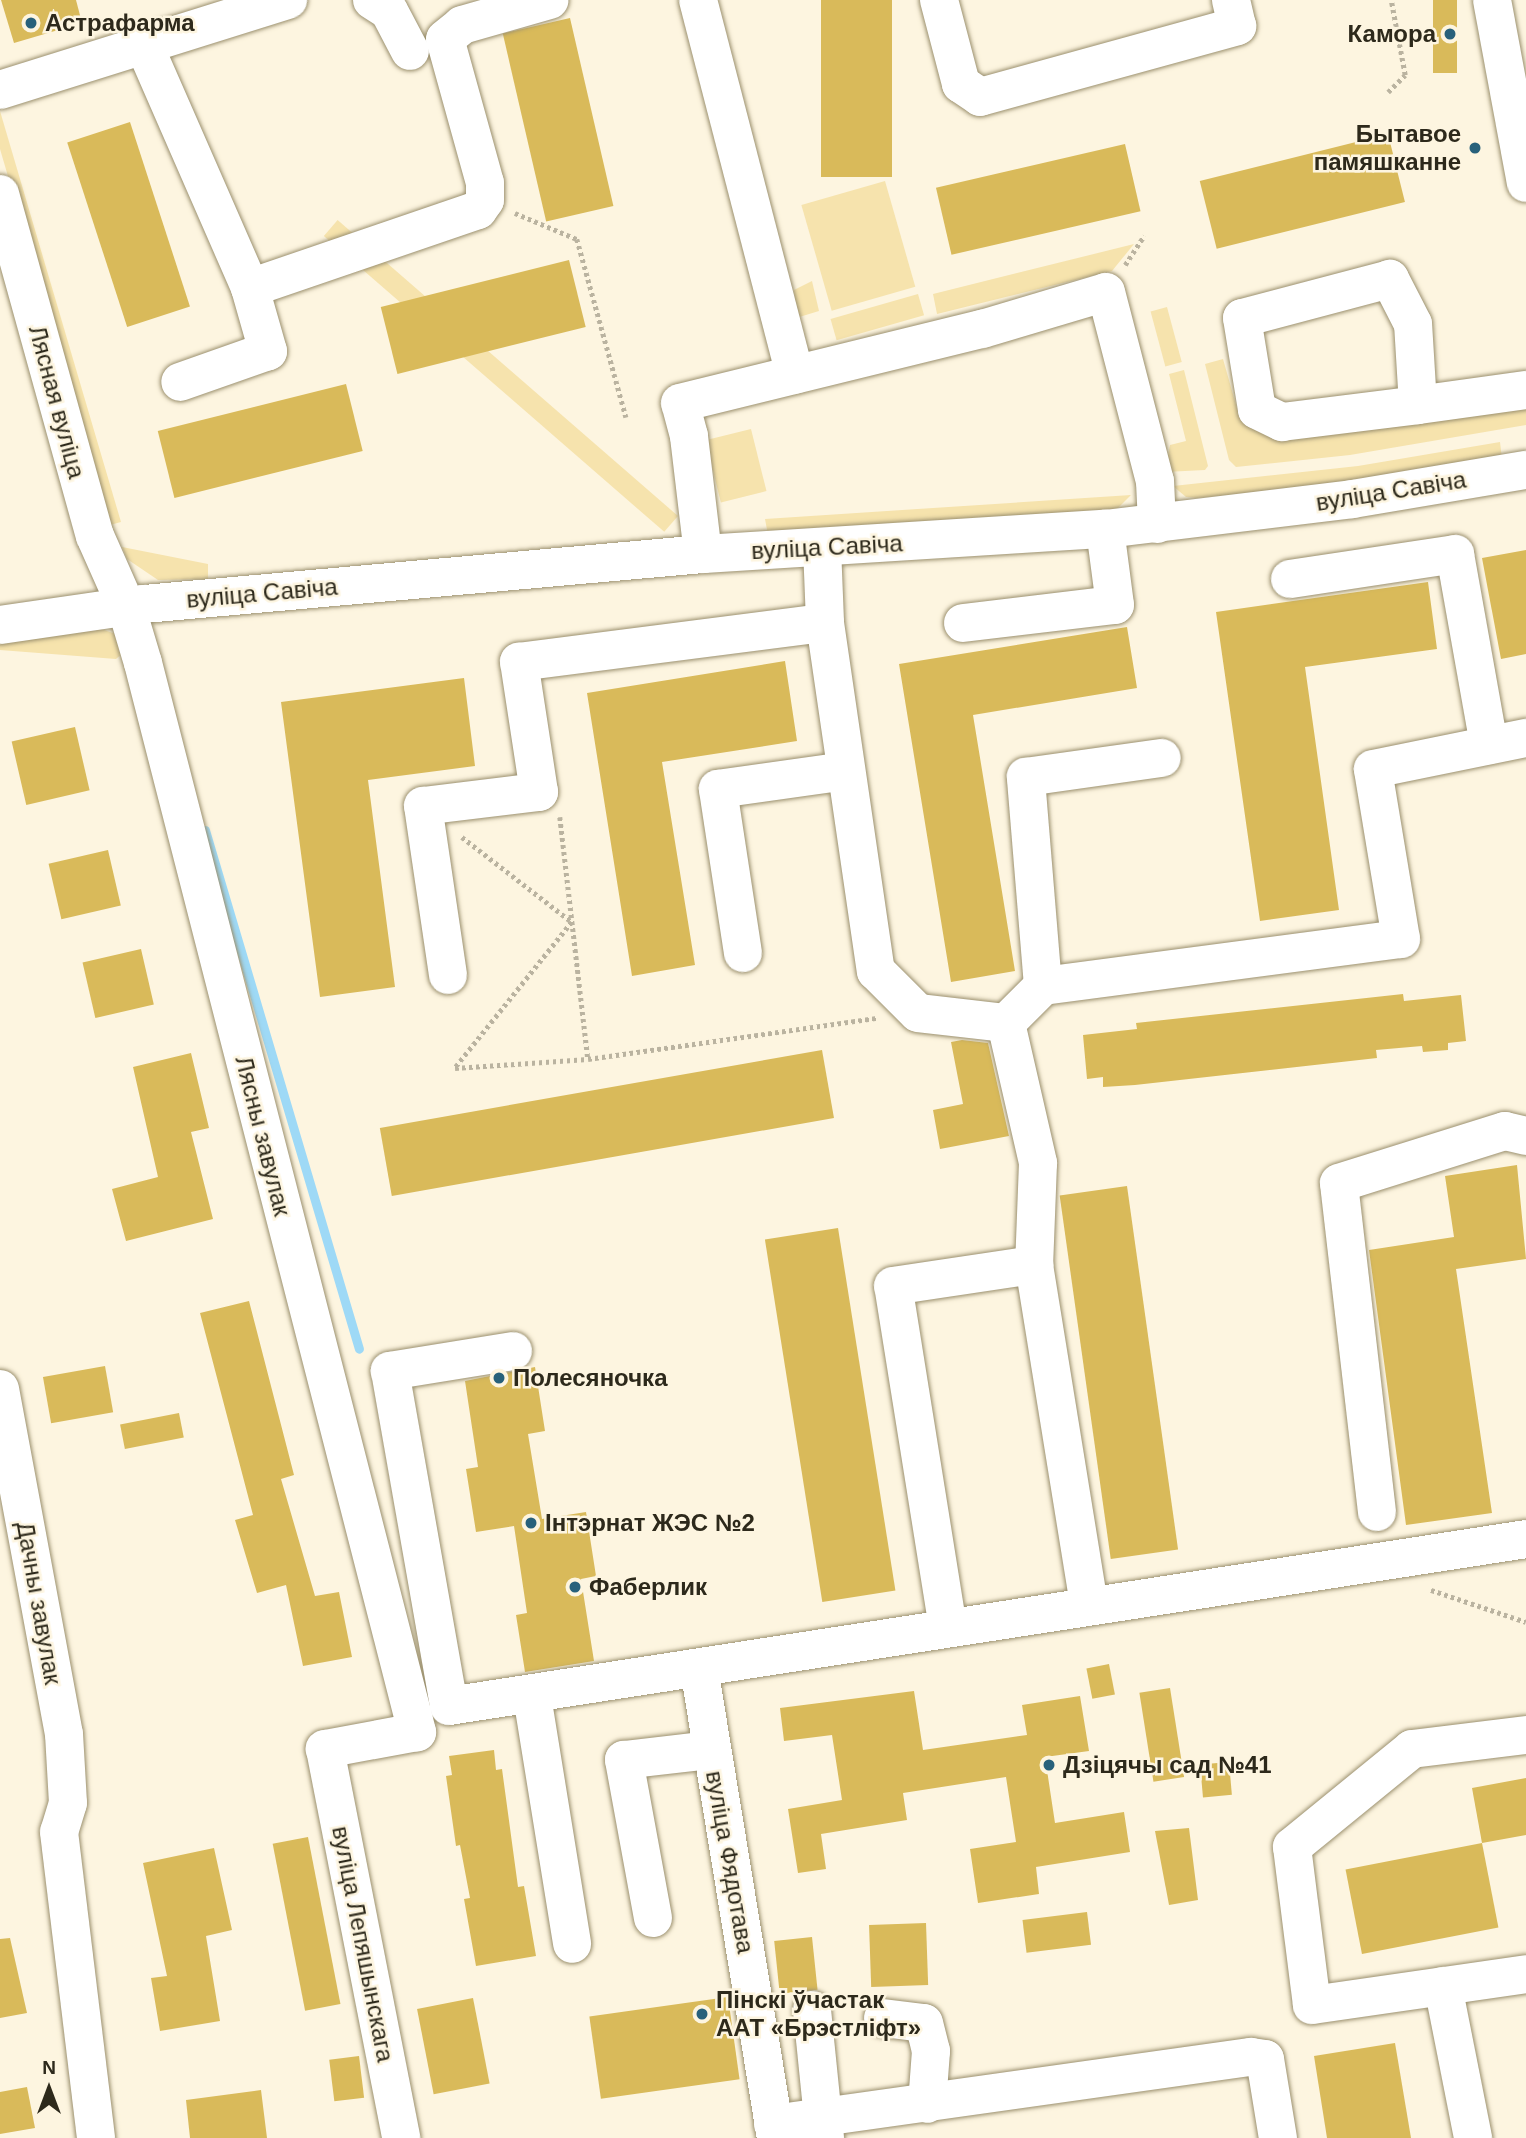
<!DOCTYPE html>
<meta charset="utf-8">
<style>
body{margin:0}
#map{position:relative;width:1526px;height:2138px;overflow:hidden;background:#fdf5e0;font-family:Helvetica,sans-serif}
div>[style]{position:absolute}
[style*='--x']{left:calc(var(--x)*1px);top:calc(var(--y)*1px);width:calc(var(--w)*1px);rotate:calc(var(--a)*1deg)}
.green>*{inset:0;background:#f6e3ad;transform-origin:0 0}
.stream>*{height:9px;margin:-4.5px;padding:0 4.5px;transform-origin:4.5px;border-radius:4.5px;background:#9ed9f6}
.building>*{inset:0;background:#d9ba5a;transform-origin:0 0}
.path>*{height:4.5px;margin-top:-2.25px;transform-origin:0;background:repeating-linear-gradient(90deg,#bab3a0 0 3.5px,transparent 0 7px)}
.roads{filter:drop-shadow(0 0 2px #9b906e) drop-shadow(0 0 2px #9b906e)}
.minor>*{height:38px;margin:-19px;padding:0 19px;transform-origin:19px;border-radius:19px;background:#fff}
.dots>*{width:19px;height:19px;translate:-50% -50%;box-sizing:border-box;border:4px solid #fdf5e0;border-radius:50%}
span{translate:-50% -50%;white-space:nowrap;text-align:center;line-height:1.15;-webkit-text-stroke:5px #fdf5e0;paint-order:stroke}
.poi-label{font-size:24px;color:#2d291b;font-weight:700}
.left{translate:0 -50%;text-align:left}
.right{translate:-100% -50%;text-align:right}
.street-label{font-size:24px;color:#2d291b}
.north{position:absolute;left:14px;top:2054px;width:70px;height:70px;-webkit-text-stroke:5px #fdf5e0;paint-order:stroke;rotate:0deg;font-size:19px;font-weight:700;line-height:28px;text-align:center;color:#2d291b}
.north::after{content:'';display:block;margin:auto;width:24px;height:32px;background:#2d291b;clip-path:polygon(50% 0,100% 100%,50% 72%,0 100%)}
</style>
<div id="map">
<div class="green">
<div style="clip-path:polygon(0 111px,121px 522px,110px 525px,0 149px)"></div>
<div style="left:885px;top:181px;width:110px;height:87px;rotate:74deg"></div>
<div style="clip-path:polygon(1134px 244px,1112px 271px,937px 314px,933px 294px)"></div>
<div style="clip-path:polygon(812px 281px,819px 311px,796px 318px,794px 290px)"></div>
<div style="left:918px;top:294px;width:22px;height:91px;rotate:74deg"></div>
<div style="left:1167px;top:307px;width:57px;height:17px;rotate:75deg"></div>
<div style="clip-path:polygon(1223px 359px,1238px 412px,1526px 403px,1526px 425px,1350px 455px,1236px 467px,1229px 460px,1205px 364px)"></div>
<div style="clip-path:polygon(1184px 370px,1208px 466px,1205px 470px,1165px 472px,1170px 445px,1186px 441px,1169px 374px)"></div>
<div style="left:751px;top:429px;width:64px;height:47px;rotate:76deg"></div>
<div style="clip-path:polygon(1500px 442px,1502px 459px,1307px 488px,1197px 498px,1186px 497px,1173px 486px,1358px 466px)"></div>
<div style="clip-path:polygon(1131px 495px,1116px 510px,768px 535px,765px 519px)"></div>
<div style="left:678px;top:516px;width:21px;height:451px;rotate:131deg"></div>
<div style="clip-path:polygon(122px 547px,208px 564px,208px 579px,158px 580px,127px 559px)"></div>
<div style="clip-path:polygon(98px 628px,116px 634px,123px 653px,116px 659px,0 650px,0 639px)"></div>
</div>
<div class="stream">
<div style="--x:205;--y:830;--w:541;--a:73.47"></div>
</div>
<div class="building">
<div style="clip-path:polygon(1px 0,76px 0,82px 23px,14px 43px)"></div>
<div style="left:821px;top:0;width:71px;height:177px"></div>
<div style="left:1433px;top:0;width:24px;height:73px"></div>
<div style="left:570px;top:18px;width:193px;height:69px;rotate:77deg"></div>
<div style="left:130px;top:122px;width:194px;height:66px;rotate:72deg"></div>
<div style="left:1388px;top:134px;width:70px;height:194px;rotate:76deg"></div>
<div style="left:1125px;top:144px;width:69px;height:194px;rotate:77deg"></div>
<div style="left:569px;top:260px;width:69px;height:194px;rotate:76deg"></div>
<div style="left:346px;top:384px;width:69px;height:194px;rotate:76deg"></div>
<div style="clip-path:polygon(1526px 550px,1526px 654px,1501px 659px,1482px 558px)"></div>
<div style="clip-path:polygon(1428px 582px,1437px 649px,1305px 667px,1339px 910px,1260px 921px,1216px 612px)"></div>
<div style="clip-path:polygon(1127px 627px,1137px 688px,973px 715px,1015px 971px,951px 982px,899px 664px)"></div>
<div style="clip-path:polygon(785px 661px,797px 741px,662px 762px,695px 965px,632px 976px,587px 693px)"></div>
<div style="clip-path:polygon(464px 678px,475px 766px,368px 780px,395px 987px,320px 997px,281px 702px)"></div>
<div style="left:75px;top:727px;width:65px;height:65px;rotate:77deg"></div>
<div style="left:108px;top:850px;width:57px;height:61px;rotate:77deg"></div>
<div style="left:141px;top:949px;width:57px;height:60px;rotate:77deg"></div>
<div style="clip-path:polygon(1403px 994px,1404px 1001px,1461px 995px,1466px 1041px,1448px 1043px,1448px 1050px,1423px 1052px,1422px 1046px,1376px 1050px,1377px 1058px,1135px 1085px,1103px 1087px,1103px 1077px,1087px 1079px,1083px 1035px,1137px 1029px,1136px 1023px)"></div>
<div style="clip-path:polygon(962px 1040px,988px 1043px,1009px 1136px,940px 1149px,933px 1110px,963px 1104px,951px 1042px)"></div>
<div style="left:822px;top:1050px;width:69px;height:449px;rotate:80deg"></div>
<div style="clip-path:polygon(191px 1053px,209px 1128px,191px 1132px,213px 1219px,126px 1241px,112px 1189px,158px 1177px,133px 1067px)"></div>
<div style="clip-path:polygon(1517px 1165px,1526px 1259px,1456px 1269px,1492px 1513px,1406px 1525px,1369px 1250px,1454px 1237px,1445px 1176px)"></div>
<div style="left:1127px;top:1186px;width:367px;height:68px;rotate:82deg"></div>
<div style="left:838px;top:1228px;width:367px;height:74px;rotate:81deg"></div>
<div style="clip-path:polygon(249px 1301px,294px 1475px,281px 1479px,315px 1596px,339px 1592px,352px 1657px,303px 1666px,286px 1585px,257px 1593px,235px 1520px,253px 1515px,200px 1313px)"></div>
<div style="left:105px;top:1366px;width:47px;height:63px;rotate:80deg"></div>
<div style="clip-path:polygon(535px 1367px,545px 1431px,528px 1434px,542px 1519px,586px 1512px,596px 1576px,581px 1579px,594px 1661px,525px 1672px,516px 1615px,527px 1613px,514px 1526px,476px 1532px,466px 1469px,478px 1467px,465px 1381px)"></div>
<div style="left:179px;top:1413px;width:25px;height:60px;rotate:79deg"></div>
<div style="left:1109px;top:1664px;width:31px;height:23px;rotate:79deg"></div>
<div style="left:1170px;top:1688px;width:90px;height:31px;rotate:81deg"></div>
<div style="clip-path:polygon(914px 1691px,923px 1750px,1027px 1735px,1022px 1705px,1080px 1696px,1089px 1751px,1045px 1757px,1055px 1823px,1124px 1812px,1130px 1852px,1036px 1867px,1039px 1894px,978px 1903px,970px 1849px,1016px 1842px,1006px 1777px,903px 1793px,907px 1820px,821px 1834px,826px 1869px,798px 1873px,788px 1809px,842px 1800px,832px 1735px,784px 1741px,780px 1708px)"></div>
<div style="clip-path:polygon(494px 1750px,496px 1770px,502px 1769px,518px 1887px,524px 1886px,536px 1956px,476px 1966px,464px 1899px,470px 1898px,460px 1845px,456px 1846px,446px 1776px,452px 1775px,449px 1756px)"></div>
<div style="left:1229px;top:1762px;width:33px;height:29px;rotate:85deg"></div>
<div style="clip-path:polygon(1526px 1778px,1526px 1835px,1482px 1843px,1472px 1788px)"></div>
<div style="clip-path:polygon(1189px 1828px,1198px 1900px,1169px 1905px,1155px 1831px)"></div>
<div style="left:308px;top:1837px;width:170px;height:36px;rotate:79deg"></div>
<div style="left:1482px;top:1843px;width:86px;height:139px;rotate:79deg"></div>
<div style="clip-path:polygon(214px 1848px,232px 1930px,206px 1936px,220px 2021px,160px 2031px,151px 1978px,167px 1976px,143px 1863px)"></div>
<div style="left:1087px;top:1912px;width:33px;height:65px;rotate:83deg"></div>
<div style="left:926px;top:1923px;width:62px;height:57px;rotate:88deg"></div>
<div style="left:812px;top:1937px;width:53px;height:38px;rotate:84deg"></div>
<div style="clip-path:polygon(10px 1938px,27px 2013px,0 2018px,0 1939px)"></div>
<div style="left:728px;top:1997px;width:83px;height:140px;rotate:82deg"></div>
<div style="left:473px;top:1998px;width:87px;height:57px;rotate:79deg"></div>
<div style="clip-path:polygon(1395px 2043px,1411px 2138px,1327px 2138px,1314px 2056px)"></div>
<div style="left:359px;top:2056px;width:42px;height:30px;rotate:83deg"></div>
<div style="clip-path:polygon(27px 2087px,35px 2128px,0 2134px,0 2092px)"></div>
<div style="clip-path:polygon(261px 2090px,267px 2138px,190px 2138px,186px 2100px)"></div>
</div>
<div class="path">
<div style="--x:1388;--y:92;--w:24;--a:-45"></div>
<div style="--x:1405;--y:75;--w:76;--a:-100.6"></div>
<div style="--x:515;--y:213;--w:67;--a:22.8"></div>
<div style="--x:577;--y:239;--w:185;--a:74.6"></div>
<div style="--x:1125;--y:265;--w:35;--a:-57"></div>
<div style="--x:560;--y:817;--w:244;--a:83.4"></div>
<div style="--x:462;--y:837;--w:139;--a:37.7"></div>
<div style="--x:572;--y:922;--w:187;--a:128.7"></div>
<div style="--x:455;--y:1068;--w:133;--a:-3.9"></div>
<div style="--x:588;--y:1059;--w:292;--a:-8.1"></div>
<div style="--x:1431;--y:1590;--w:100;--a:18.6"></div>
</div>
<div class="roads">
<div class="minor">
<div style="--x:372;--y:0;--w:20;--a:33"></div>
<div style="--x:389;--y:11;--w:45;--a:62.3"></div>
<div style="--x:698;--y:0;--w:387;--a:75.5"></div>
<div style="--x:939;--y:0;--w:87;--a:75.3"></div>
<div style="--x:961;--y:84;--w:23;--a:34"></div>
<div style="--x:980;--y:97;--w:267;--a:-15.4"></div>
<div style="--x:1237;--y:26;--w:27;--a:-103"></div>
<div style="--x:1492;--y:0;--w:186;--a:79.5"></div>
<div style="--x:144;--y:45;--w:265;--a:66.4"></div>
<div style="--x:250;--y:288;--w:66;--a:74.1"></div>
<div style="--x:268;--y:351;--w:93;--a:160.6"></div>
<div style="--x:0;--y:90;--w:302;--a:-17.4"></div>
<div style="--x:0;--y:194;--w:355;--a:74.5"></div>
<div style="--x:95;--y:536;--w:77;--a:66.1"></div>
<div style="--x:126;--y:606;--w:59;--a:73.4"></div>
<div style="--x:143;--y:663;--w:1104;--a:75.62"></div>
<div style="--x:417;--y:1732;--w:94;--a:169.5"></div>
<div style="--x:325;--y:1749;--w:396;--a:78.9"></div>
<div style="--x:250;--y:288;--w:241;--a:-18.9"></div>
<div style="--x:478;--y:210;--w:12;--a:-55"></div>
<div style="--x:485;--y:200;--w:17;--a:-90"></div>
<div style="--x:485;--y:183;--w:149;--a:-105.5"></div>
<div style="--x:445;--y:39;--w:22;--a:-39"></div>
<div style="--x:462;--y:25;--w:91;--a:-15.9"></div>
<div style="--x:1418;--y:405;--w:81;--a:-93.5"></div>
<div style="--x:1413;--y:324;--w:51;--a:-117.1"></div>
<div style="--x:1390;--y:279;--w:153;--a:165.2"></div>
<div style="--x:1242;--y:318;--w:93;--a:80.7"></div>
<div style="--x:1257;--y:410;--w:28;--a:26"></div>
<div style="--x:1282;--y:422;--w:137;--a:-7.1"></div>
<div style="--x:1418;--y:405;--w:109;--a:-7.9"></div>
<div style="--x:822;--y:547;--w:76;--a:87.7"></div>
<div style="--x:825;--y:623;--w:352;--a:81.7"></div>
<div style="--x:876;--y:971;--w:59;--a:45"></div>
<div style="--x:918;--y:1013;--w:89;--a:6.5"></div>
<div style="--x:1006;--y:1023;--w:52;--a:-45"></div>
<div style="--x:1043;--y:986;--w:210;--a:-94.7"></div>
<div style="--x:1026;--y:777;--w:137;--a:-8"></div>
<div style="--x:703;--y:554;--w:119;--a:-96.8"></div>
<div style="--x:689;--y:436;--w:34;--a:-105"></div>
<div style="--x:680;--y:403;--w:311;--a:-13.8"></div>
<div style="--x:982;--y:329;--w:129;--a:-16.6"></div>
<div style="--x:1106;--y:292;--w:195;--a:75.5"></div>
<div style="--x:1155;--y:481;--w:43;--a:87.3"></div>
<div style="--x:1290;--y:579;--w:167;--a:-8.6"></div>
<div style="--x:1455;--y:554;--w:194;--a:79.9"></div>
<div style="--x:963;--y:623;--w:153;--a:-6.8"></div>
<div style="--x:1115;--y:605;--w:77;--a:-97.5"></div>
<div style="--x:0;--y:625;--w:146;--a:-8.3"></div>
<div style="--x:144;--y:604;--w:561;--a:-5.11"></div>
<div style="--x:703;--y:554;--w:403;--a:-3.6"></div>
<div style="--x:1105;--y:529;--w:249;--a:-6.9"></div>
<div style="--x:1352;--y:499;--w:176;--a:-9.5"></div>
<div style="--x:743;--y:953;--w:166;--a:-98.7"></div>
<div style="--x:718;--y:789;--w:129;--a:-8"></div>
<div style="--x:448;--y:975;--w:171;--a:-98.4"></div>
<div style="--x:423;--y:806;--w:117;--a:-6.9"></div>
<div style="--x:539;--y:792;--w:132;--a:-98.7"></div>
<div style="--x:519;--y:662;--w:308;--a:-7.3"></div>
<div style="--x:1043;--y:986;--w:361;--a:-7.5"></div>
<div style="--x:1401;--y:939;--w:172;--a:-99.4"></div>
<div style="--x:1373;--y:769;--w:156;--a:-11.5"></div>
<div style="--x:1006;--y:1023;--w:144;--a:77.1"></div>
<div style="--x:1038;--y:1163;--w:102;--a:92.2"></div>
<div style="--x:513;--y:1351;--w:125;--a:170.8"></div>
<div style="--x:390;--y:1371;--w:340;--a:80"></div>
<div style="--x:449;--y:1706;--w:1090;--a:-8.81"></div>
<div style="--x:0;--y:1389;--w:351;--a:79.5"></div>
<div style="--x:64;--y:1734;--w:69;--a:86.7"></div>
<div style="--x:68;--y:1803;--w:30;--a:107"></div>
<div style="--x:59;--y:1832;--w:308;--a:83.1"></div>
<div style="--x:1377;--y:1512;--w:331;--a:-96.6"></div>
<div style="--x:1339;--y:1183;--w:174;--a:-17.4"></div>
<div style="--x:1505;--y:1131;--w:22;--a:13"></div>
<div style="--x:948;--y:1628;--w:346;--a:-99.1"></div>
<div style="--x:893;--y:1286;--w:143;--a:-8.5"></div>
<div style="--x:1034;--y:1265;--w:344;--a:80.8"></div>
<div style="--x:699;--y:1668;--w:476;--a:80.7"></div>
<div style="--x:532;--y:1696;--w:251;--a:80.8"></div>
<div style="--x:1526;--y:1735;--w:115;--a:173"></div>
<div style="--x:1412;--y:1749;--w:155;--a:140.8"></div>
<div style="--x:1292;--y:1847;--w:159;--a:82.8"></div>
<div style="--x:1312;--y:2005;--w:216;--a:-8.2"></div>
<div style="--x:653;--y:1918;--w:161;--a:-100.4"></div>
<div style="--x:624;--y:1760;--w:88;--a:-6.6"></div>
<div style="--x:1443;--y:1986;--w:155;--a:78.8"></div>
<div style="--x:812;--y:2010;--w:129;--a:84.2"></div>
<div style="--x:883;--y:2018;--w:41;--a:7"></div>
<div style="--x:924;--y:2023;--w:29;--a:76"></div>
<div style="--x:931;--y:2051;--w:53;--a:94.3"></div>
<div style="--x:773;--y:2124;--w:483;--a:-8"></div>
<div style="--x:1251;--y:2057;--w:14;--a:8"></div>
<div style="--x:1265;--y:2059;--w:80;--a:80.7"></div>
</div>
</div>
<div class="dots">
<div style="left:31px;top:23px;background:#28617b"></div>
<div style="left:1450px;top:34px;background:#28617b"></div>
<div style="left:1475px;top:148px;background:#28617b"></div>
<div style="left:499px;top:1378px;background:#28617b"></div>
<div style="left:531px;top:1523px;background:#28617b"></div>
<div style="left:575px;top:1587px;background:#28617b"></div>
<div style="left:1049px;top:1765px;background:#28617b"></div>
<div style="left:702px;top:2014px;background:#28617b"></div>
</div>
<div class="poi-label">
<span class="left" style="left:45px;top:23px">Астрафарма</span>
<span class="right" style="left:1436px;top:34px">Камора</span>
<span class="right" style="left:1461px;top:148px">Бытавое<br>памяшканне</span>
<span class="left" style="left:513px;top:1378px">Полесяночка</span>
<span class="left" style="left:545px;top:1523px">Інтэрнат ЖЭС №2</span>
<span class="left" style="left:589px;top:1587px">Фаберлик</span>
<span class="left" style="left:1063px;top:1765px">Дзіцячы сад №41</span>
<span class="left" style="left:716px;top:2014px">Пінскі ўчастак<br>ААТ «Брэстліфт»</span>
</div>
<div class="street-label">
<span style="left:57px;top:402px;rotate:75deg">Лясная вуліца</span>
<span style="left:1391px;top:491px;rotate:-9deg">вуліца Савіча</span>
<span style="left:827px;top:547px;rotate:-3deg">вуліца Савіча</span>
<span style="left:262px;top:593px;rotate:-5deg">вуліца Савіча</span>
<span style="left:263px;top:1136px;rotate:76deg">Лясны завулак</span>
<span style="left:39px;top:1603px;rotate:80deg">Дачны завулак</span>
<span style="left:730px;top:1862px;rotate:80deg">вуліца Фядотава</span>
<span style="left:363px;top:1944px;rotate:79deg">вуліца Лепяшынскага</span>
</div>
<div class="north">N</div>
</div>
